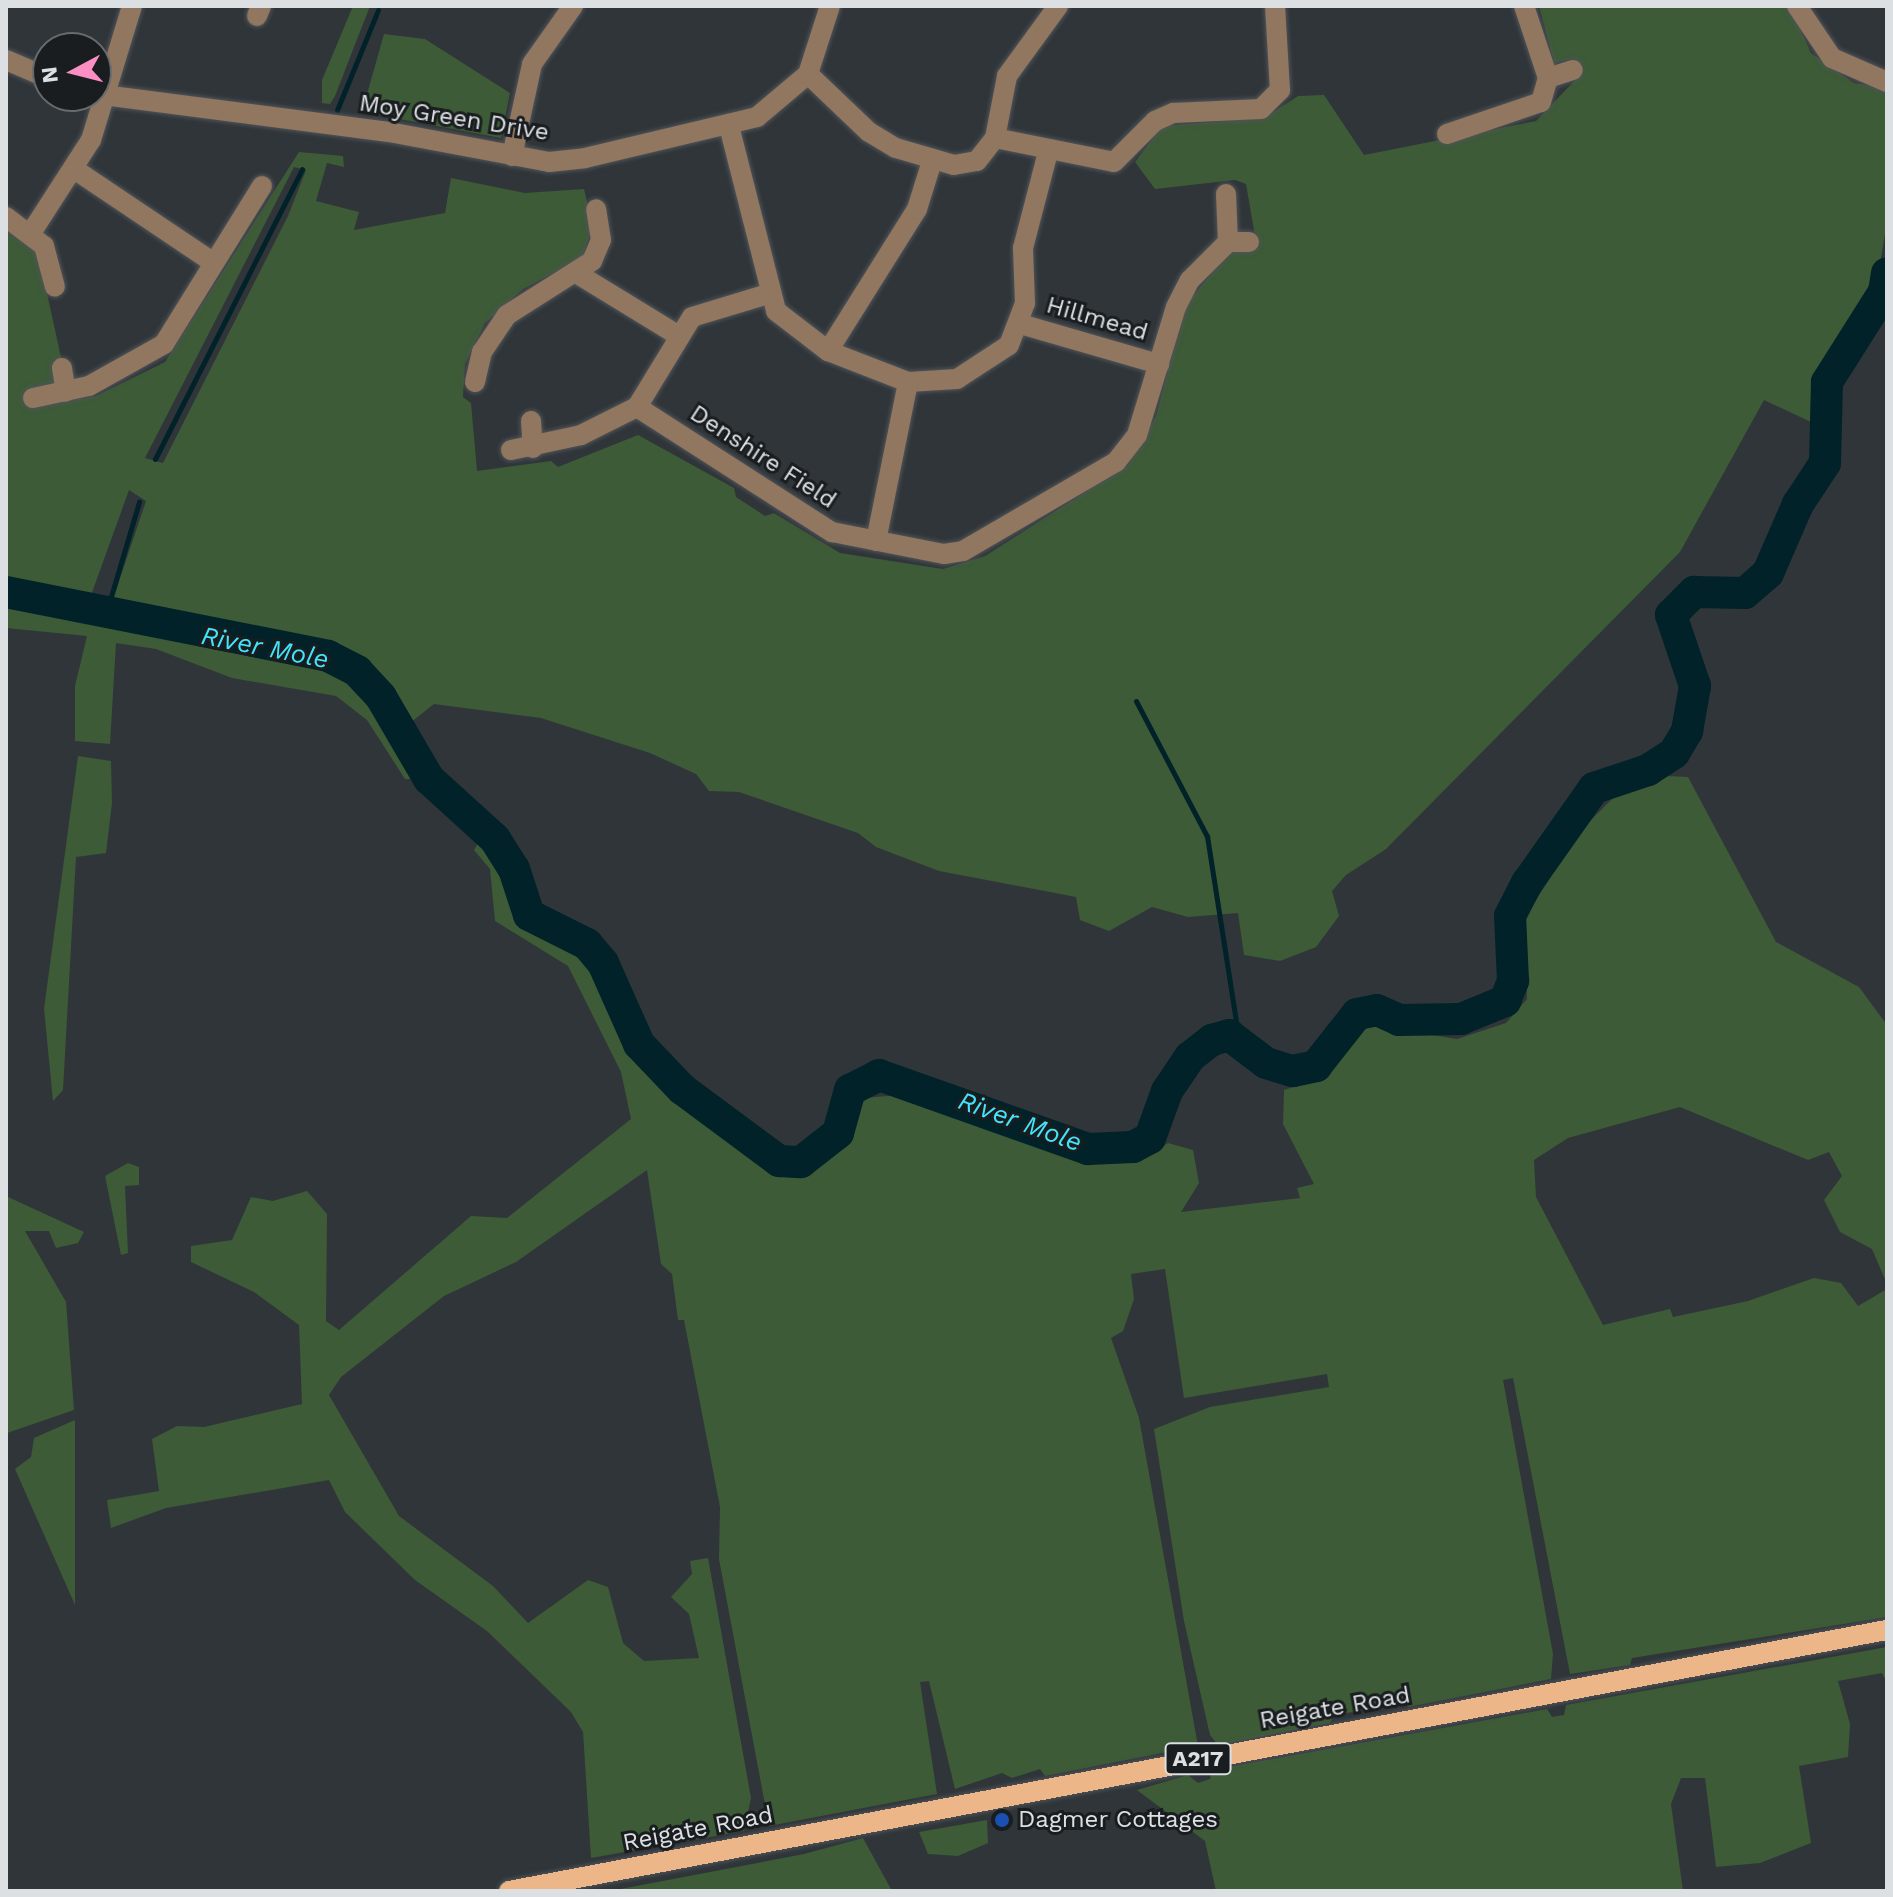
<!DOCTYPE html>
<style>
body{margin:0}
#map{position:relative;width:1893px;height:1897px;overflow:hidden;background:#30353a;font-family:"Work Sans",sans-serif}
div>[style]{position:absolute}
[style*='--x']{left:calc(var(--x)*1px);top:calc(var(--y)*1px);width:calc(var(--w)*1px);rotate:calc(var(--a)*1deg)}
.green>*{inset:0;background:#3d5b37}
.stream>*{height:5px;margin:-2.5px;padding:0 2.5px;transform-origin:2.5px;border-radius:2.5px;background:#002228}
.river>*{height:32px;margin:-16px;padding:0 16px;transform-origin:16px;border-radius:16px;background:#002228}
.roads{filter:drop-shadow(0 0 2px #4f5458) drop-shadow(0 0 2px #4f5458)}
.minor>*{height:20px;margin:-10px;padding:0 10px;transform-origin:10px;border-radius:10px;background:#917660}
.major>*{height:20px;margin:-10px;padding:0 10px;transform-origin:10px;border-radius:10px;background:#ecb688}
.dots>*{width:22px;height:22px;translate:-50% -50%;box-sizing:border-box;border:4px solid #1a1d1f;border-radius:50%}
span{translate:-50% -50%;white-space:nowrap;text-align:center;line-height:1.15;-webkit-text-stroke:6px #1a1d1f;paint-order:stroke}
.shield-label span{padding:2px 6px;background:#1a1d1f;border:2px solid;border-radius:6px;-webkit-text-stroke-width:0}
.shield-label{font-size:22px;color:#dce0e3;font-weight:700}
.street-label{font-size:24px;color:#dce0e3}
.poi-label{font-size:24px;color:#dce0e3}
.left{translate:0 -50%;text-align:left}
.water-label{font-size:26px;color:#41e5fb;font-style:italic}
.frame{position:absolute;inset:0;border:8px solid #dce0e3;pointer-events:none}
.north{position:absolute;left:32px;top:32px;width:80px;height:80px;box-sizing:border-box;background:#1a1d1f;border:2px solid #686b6d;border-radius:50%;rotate:263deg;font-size:22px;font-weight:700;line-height:32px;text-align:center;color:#dce0e3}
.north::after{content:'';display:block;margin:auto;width:28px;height:36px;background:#fb8fc4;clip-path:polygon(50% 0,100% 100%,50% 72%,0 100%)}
</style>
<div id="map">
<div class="green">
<div style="clip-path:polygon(353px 6px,370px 6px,335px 96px,330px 104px,322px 103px,322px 80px)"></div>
<div style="clip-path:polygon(evenodd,1539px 6px,1790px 6px,1811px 53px,1854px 83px,1887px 88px,1887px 222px,1876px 287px,1821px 366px,1811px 422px,1764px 400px,1680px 552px,1386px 849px,1346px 875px,1332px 891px,1339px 916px,1316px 947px,1280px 961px,1244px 955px,1238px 913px,1188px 917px,1152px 907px,1109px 931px,1080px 920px,1076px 897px,939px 871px,876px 847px,858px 833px,739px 792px,709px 791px,696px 774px,650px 753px,541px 718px,434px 704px,410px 723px,386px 690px,326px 643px,183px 623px,112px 602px,146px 501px,129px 490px,90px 598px,6px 579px,6px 230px,38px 252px,62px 362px,55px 383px,24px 396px,26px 406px,96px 396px,165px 362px,299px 152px,343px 156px,344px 167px,327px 163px,316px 201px,359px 212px,354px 230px,445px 213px,451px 178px,525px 193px,584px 189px,593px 226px,582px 258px,523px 289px,485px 323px,465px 364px,463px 397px,471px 403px,477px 471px,551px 461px,558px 467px,638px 435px,734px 488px,736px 497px,765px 516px,774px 513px,840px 553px,943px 569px,985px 556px,1128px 465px,1156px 416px,1185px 305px,1232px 249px,1257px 248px,1246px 184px,1235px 180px,1155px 189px,1135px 162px,1162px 126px,1264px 118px,1298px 96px,1324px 95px,1364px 155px,1536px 121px,1579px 76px,1575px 59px,1554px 63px,1539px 6px,294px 167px,306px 170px,288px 216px,163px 463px,145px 458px,294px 167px)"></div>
<div style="clip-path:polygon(384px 34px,425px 39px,510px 93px,501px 138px,362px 112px)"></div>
<div style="clip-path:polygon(6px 602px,351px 677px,383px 714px,420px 779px,405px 779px,367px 720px,336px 696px,232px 678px,156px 649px,116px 643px,110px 744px,75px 741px,75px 686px,87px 636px,6px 628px)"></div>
<div style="clip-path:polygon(78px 756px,111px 761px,112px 803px,106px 853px,76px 857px,63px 1090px,53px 1101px,44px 1009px)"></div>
<div style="clip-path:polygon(1666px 776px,1688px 777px,1776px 942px,1859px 987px,1887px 1025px,1887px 1284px,1872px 1249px,1840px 1232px,1824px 1200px,1842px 1176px,1829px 1152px,1808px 1160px,1680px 1107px,1568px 1138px,1534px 1160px,1536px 1197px,1603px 1325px,1670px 1309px,1673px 1317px,1748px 1301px,1814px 1278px,1841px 1283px,1858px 1306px,1887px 1289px,1887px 1617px,1632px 1658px,1630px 1665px,1570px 1674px,1513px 1378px,1503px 1380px,1553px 1654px,1551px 1679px,1408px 1707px,1399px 1698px,1380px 1698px,1379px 1708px,1334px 1715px,1330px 1723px,1218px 1745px,1210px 1735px,1184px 1621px,1154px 1429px,1210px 1407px,1329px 1387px,1327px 1374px,1184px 1398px,1165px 1269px,1131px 1274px,1134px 1299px,1123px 1331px,1111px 1338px,1139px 1418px,1198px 1746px,1045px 1776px,1040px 1769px,1012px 1778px,1002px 1773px,955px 1789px,929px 1681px,920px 1682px,937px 1794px,769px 1826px,719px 1559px,720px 1507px,684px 1320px,678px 1320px,672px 1274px,661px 1264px,647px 1170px,516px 1262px,444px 1296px,341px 1377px,329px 1395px,399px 1516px,493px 1586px,528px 1623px,588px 1580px,608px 1587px,623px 1643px,644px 1661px,699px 1658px,689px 1614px,671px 1597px,692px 1574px,690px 1561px,708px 1558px,751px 1798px,744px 1831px,591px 1858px,583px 1732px,571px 1712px,487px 1631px,415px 1580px,345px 1512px,329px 1480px,166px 1508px,111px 1528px,107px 1500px,159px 1491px,152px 1439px,177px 1426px,204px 1427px,302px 1404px,299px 1325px,254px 1292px,191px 1262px,191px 1246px,232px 1240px,251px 1197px,273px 1201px,307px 1191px,327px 1214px,326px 1321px,339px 1330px,471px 1216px,507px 1218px,631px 1119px,621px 1072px,568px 966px,495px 921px,490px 869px,474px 850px,480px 840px,501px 860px,510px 900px,527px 931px,584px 955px,628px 1042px,673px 1097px,717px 1121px,755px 1156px,791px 1173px,815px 1166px,845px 1142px,863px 1098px,913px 1094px,1083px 1160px,1141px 1160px,1168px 1143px,1193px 1150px,1199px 1183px,1181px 1212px,1300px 1198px,1297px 1188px,1314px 1184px,1283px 1124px,1284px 1090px,1308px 1082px,1370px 1025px,1457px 1039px,1506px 1023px,1527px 999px,1525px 918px,1578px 833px,1616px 795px)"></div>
<div style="clip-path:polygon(128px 1163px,139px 1167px,139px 1185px,125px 1186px,128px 1253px,121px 1255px,105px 1176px)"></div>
<div style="clip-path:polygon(6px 1196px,84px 1232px,78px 1243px,56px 1248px,49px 1231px,25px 1231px,66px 1302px,74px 1410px,7px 1433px)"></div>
<div style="clip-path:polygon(75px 1420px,75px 1605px,15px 1469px,31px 1457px,34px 1438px)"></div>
<div style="clip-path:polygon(1887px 1647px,1887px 1683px,1882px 1673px,1838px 1681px,1850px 1724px,1848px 1757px,1799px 1766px,1811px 1843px,1760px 1863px,1716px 1867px,1705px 1778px,1681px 1778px,1671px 1804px,1683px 1891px,1216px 1891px,1205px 1841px,1137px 1790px,1188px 1775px,1198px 1783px,1210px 1779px,1212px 1770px,1547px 1709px,1552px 1717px,1564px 1715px,1566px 1705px)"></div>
<div style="clip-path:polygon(987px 1820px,988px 1843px,958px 1856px,928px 1854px,919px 1832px)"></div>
<div style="clip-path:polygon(863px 1838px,892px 1891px,610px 1891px,804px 1854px)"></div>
</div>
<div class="stream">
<div style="--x:337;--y:110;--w:108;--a:-67.7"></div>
<div style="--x:155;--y:459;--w:325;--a:-63.1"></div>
<div style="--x:107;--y:610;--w:113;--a:-73.5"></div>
<div style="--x:1136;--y:701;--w:153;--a:62.3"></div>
<div style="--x:1207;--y:836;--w:206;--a:81.1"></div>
</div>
<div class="river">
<div style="--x:6;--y:592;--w:328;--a:11.2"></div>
<div style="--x:328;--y:656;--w:33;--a:27"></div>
<div style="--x:357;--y:671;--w:35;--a:47"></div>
<div style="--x:381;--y:697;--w:95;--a:59.7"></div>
<div style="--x:429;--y:779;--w:89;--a:42.3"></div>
<div style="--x:495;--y:839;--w:36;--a:58"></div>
<div style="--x:514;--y:869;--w:48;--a:71.9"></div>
<div style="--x:529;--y:915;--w:65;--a:26.6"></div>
<div style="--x:587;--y:944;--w:25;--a:50"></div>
<div style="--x:603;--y:963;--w:89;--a:66"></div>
<div style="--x:639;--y:1044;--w:62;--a:46.3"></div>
<div style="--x:682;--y:1089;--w:121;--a:36.6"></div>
<div style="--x:779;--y:1161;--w:22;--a:3"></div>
<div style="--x:801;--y:1162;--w:47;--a:-38.1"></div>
<div style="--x:838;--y:1133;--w:45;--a:-74.4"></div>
<div style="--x:850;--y:1090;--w:33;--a:-27"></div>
<div style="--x:879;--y:1075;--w:222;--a:19.5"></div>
<div style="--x:1088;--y:1149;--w:45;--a:-2.5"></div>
<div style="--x:1133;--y:1147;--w:19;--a:-28"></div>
<div style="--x:1150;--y:1138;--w:50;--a:-70.1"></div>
<div style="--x:1167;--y:1091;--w:41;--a:-55.9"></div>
<div style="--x:1190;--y:1057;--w:28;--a:-38"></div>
<div style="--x:1212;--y:1040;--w:18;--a:-16"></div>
<div style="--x:1229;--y:1035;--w:46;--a:37.1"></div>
<div style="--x:1266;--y:1063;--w:28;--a:17"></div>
<div style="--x:1293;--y:1071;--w:24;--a:-12"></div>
<div style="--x:1316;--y:1066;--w:66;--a:-51.7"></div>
<div style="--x:1357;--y:1014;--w:20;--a:-11"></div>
<div style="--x:1377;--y:1010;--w:24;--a:24"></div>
<div style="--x:1399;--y:1020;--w:62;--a:-0.9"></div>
<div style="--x:1461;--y:1019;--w:48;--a:-22.2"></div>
<div style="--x:1505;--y:1001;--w:22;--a:-68"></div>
<div style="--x:1513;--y:981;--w:65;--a:-92.6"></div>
<div style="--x:1510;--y:916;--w:37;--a:-63"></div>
<div style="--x:1527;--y:883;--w:116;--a:-54.8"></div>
<div style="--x:1594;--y:788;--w:57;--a:-18.4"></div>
<div style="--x:1648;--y:770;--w:31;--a:-33"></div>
<div style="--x:1674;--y:753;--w:26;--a:-59"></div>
<div style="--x:1687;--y:731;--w:46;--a:-79.9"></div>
<div style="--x:1695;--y:686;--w:75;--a:-108.7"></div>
<div style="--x:1671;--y:615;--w:33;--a:-45"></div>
<div style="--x:1694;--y:592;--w:51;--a:1.1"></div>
<div style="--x:1745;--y:593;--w:30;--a:-41"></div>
<div style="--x:1768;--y:573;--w:75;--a:-66.5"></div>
<div style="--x:1798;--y:504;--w:49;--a:-56.6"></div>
<div style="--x:1825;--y:463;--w:81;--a:-88.6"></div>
<div style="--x:1827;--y:382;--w:107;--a:-57.7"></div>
<div style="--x:1884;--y:292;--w:19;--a:-81"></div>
</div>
<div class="roads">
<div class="minor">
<div style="--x:1797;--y:6;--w:63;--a:56.1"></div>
<div style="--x:1832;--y:58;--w:60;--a:23.6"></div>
<div style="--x:257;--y:16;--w:11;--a:-68"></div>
<div style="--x:6;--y:60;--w:46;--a:23.2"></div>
<div style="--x:808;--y:74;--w:84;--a:43.6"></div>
<div style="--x:869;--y:132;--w:31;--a:31"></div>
<div style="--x:896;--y:148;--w:60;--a:16.3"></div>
<div style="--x:954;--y:165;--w:23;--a:-10"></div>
<div style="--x:977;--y:161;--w:29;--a:-52"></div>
<div style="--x:995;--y:138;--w:63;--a:-79"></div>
<div style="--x:1007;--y:76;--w:87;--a:-53.9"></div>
<div style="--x:1548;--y:78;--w:26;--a:-18"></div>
<div style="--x:96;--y:94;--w:295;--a:7.4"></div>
<div style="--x:389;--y:132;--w:163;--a:10.6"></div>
<div style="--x:549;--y:162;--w:36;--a:-6"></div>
<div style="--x:585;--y:158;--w:177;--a:-13.4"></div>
<div style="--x:757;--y:117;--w:67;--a:-40.1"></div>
<div style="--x:808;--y:74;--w:71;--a:-72.1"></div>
<div style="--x:729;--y:126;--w:191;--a:75.7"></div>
<div style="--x:776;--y:311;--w:66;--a:37.6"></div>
<div style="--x:828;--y:351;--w:86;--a:21.2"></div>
<div style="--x:908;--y:382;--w:49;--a:-3.5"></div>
<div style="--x:957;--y:379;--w:62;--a:-33.2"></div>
<div style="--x:1009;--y:345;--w:45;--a:-69.1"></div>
<div style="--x:1025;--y:303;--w:55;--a:-92.1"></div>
<div style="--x:1023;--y:248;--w:99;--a:-75.4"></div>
<div style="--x:1447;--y:134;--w:99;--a:-18.8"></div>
<div style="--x:1541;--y:102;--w:25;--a:-74"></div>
<div style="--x:1548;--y:78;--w:76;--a:-108.4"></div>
<div style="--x:995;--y:138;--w:121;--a:11.4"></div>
<div style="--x:1114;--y:162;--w:58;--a:-45"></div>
<div style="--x:1155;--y:121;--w:20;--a:-24"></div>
<div style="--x:1173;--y:113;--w:88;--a:-2.6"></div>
<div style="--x:1261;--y:109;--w:27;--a:-45"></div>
<div style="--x:1280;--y:90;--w:84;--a:-93.4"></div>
<div style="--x:512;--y:156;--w:94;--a:-77.7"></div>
<div style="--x:532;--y:64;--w:71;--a:-54.7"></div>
<div style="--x:77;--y:171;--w:161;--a:33.9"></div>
<div style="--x:6;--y:217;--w:48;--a:37.3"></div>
<div style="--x:44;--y:246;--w:42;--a:75"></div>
<div style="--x:31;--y:233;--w:111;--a:-57.2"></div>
<div style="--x:91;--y:140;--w:140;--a:-73"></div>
<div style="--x:1228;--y:242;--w:21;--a:0"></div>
<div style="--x:576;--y:273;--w:117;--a:31.4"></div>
<div style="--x:1020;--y:324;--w:145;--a:16.1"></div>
<div style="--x:828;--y:351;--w:168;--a:-57.9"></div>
<div style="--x:917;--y:209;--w:50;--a:-72.6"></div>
<div style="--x:62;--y:368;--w:24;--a:81"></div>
<div style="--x:475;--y:382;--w:31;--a:-77"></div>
<div style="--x:482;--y:352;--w:45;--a:-56"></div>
<div style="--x:507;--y:315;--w:101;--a:-32.4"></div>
<div style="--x:592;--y:261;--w:23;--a:-67"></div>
<div style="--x:601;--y:240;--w:31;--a:-99"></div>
<div style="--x:33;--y:398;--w:57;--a:-12.1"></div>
<div style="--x:89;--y:386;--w:86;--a:-29.2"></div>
<div style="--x:164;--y:344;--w:186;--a:-58.2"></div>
<div style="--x:637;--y:407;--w:232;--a:32.7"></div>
<div style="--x:832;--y:532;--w:114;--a:11.1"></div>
<div style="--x:944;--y:554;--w:19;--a:-9"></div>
<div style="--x:963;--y:551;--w:177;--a:-30.2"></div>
<div style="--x:1116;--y:462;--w:34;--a:-52"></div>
<div style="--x:1137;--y:435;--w:134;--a:-73.1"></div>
<div style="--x:1176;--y:307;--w:30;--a:-63"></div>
<div style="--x:1190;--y:280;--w:54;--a:-45"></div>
<div style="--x:1228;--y:242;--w:48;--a:-92.4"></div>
<div style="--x:531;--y:421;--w:27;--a:86"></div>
<div style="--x:511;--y:450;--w:72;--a:-12.1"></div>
<div style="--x:581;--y:435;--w:63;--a:-26.6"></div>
<div style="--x:637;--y:407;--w:105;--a:-58.6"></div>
<div style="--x:692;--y:317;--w:79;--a:-16.8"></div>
<div style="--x:876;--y:541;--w:162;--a:-78.6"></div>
</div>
<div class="major">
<div style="--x:509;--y:1891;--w:1402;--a:-10.73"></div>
</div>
</div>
<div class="dots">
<div style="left:1002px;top:1820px;background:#1a4fb4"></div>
</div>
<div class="shield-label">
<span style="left:1198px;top:1759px">A217</span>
</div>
<div class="street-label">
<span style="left:454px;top:118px;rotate:9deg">Moy Green Drive</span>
<span style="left:1097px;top:319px;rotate:16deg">Hillmead</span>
<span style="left:763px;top:457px;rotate:33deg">Denshire Field</span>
<span style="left:1335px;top:1708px;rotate:-10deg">Reigate Road</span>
<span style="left:698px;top:1829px;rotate:-11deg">Reigate Road</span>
</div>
<div class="poi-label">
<span class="left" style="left:1018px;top:1820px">Dagmer Cottages</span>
</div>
<div class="water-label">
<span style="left:265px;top:648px;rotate:11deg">River Mole</span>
<span style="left:1020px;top:1122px;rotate:20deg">River Mole</span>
</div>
<div class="frame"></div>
<div class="north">N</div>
</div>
